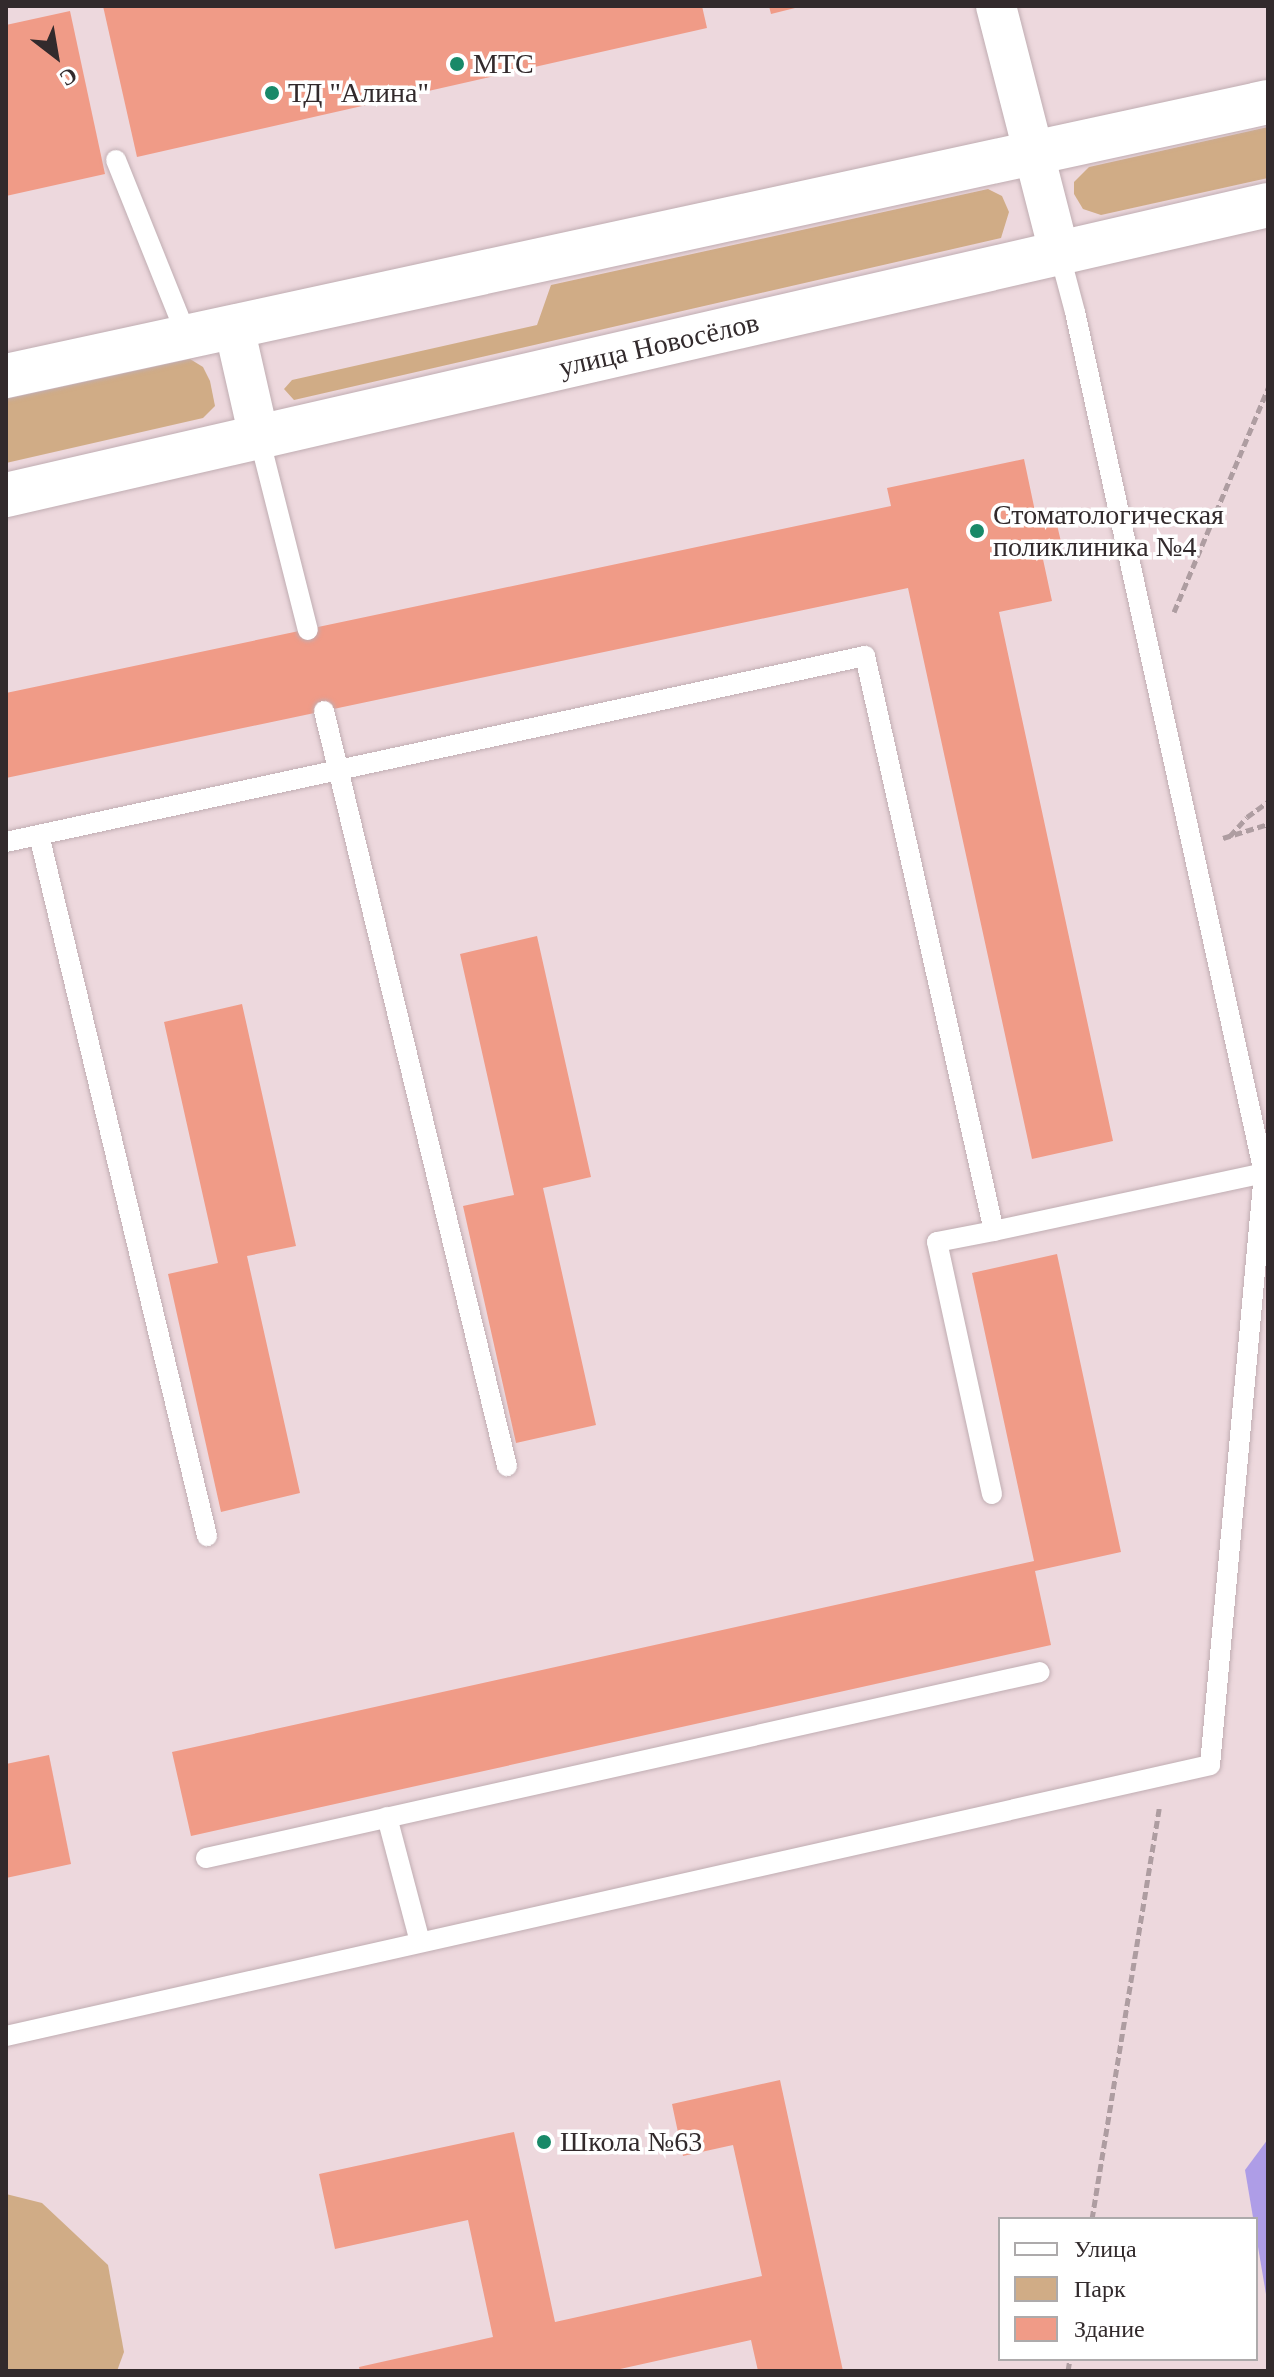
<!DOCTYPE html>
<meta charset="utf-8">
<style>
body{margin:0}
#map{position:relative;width:1274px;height:2377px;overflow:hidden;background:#edd8dd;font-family:"Times New Roman",serif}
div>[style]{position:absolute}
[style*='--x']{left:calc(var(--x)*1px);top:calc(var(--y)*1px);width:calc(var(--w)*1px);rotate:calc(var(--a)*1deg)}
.green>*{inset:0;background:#d0ac86}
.water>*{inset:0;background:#ae9de7}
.building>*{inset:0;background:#f09b87}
.path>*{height:5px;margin-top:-2.5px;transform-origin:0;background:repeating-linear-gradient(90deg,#ae9da1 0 8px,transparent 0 12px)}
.roads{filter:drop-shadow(0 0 2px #c0adb2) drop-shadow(0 0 2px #c0adb2)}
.service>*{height:20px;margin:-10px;padding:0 10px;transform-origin:10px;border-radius:10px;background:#fff}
.minor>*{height:40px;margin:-20px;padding:0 20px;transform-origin:20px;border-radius:20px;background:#fff}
.secondary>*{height:44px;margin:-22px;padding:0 22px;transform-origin:22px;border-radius:22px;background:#fff}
.dots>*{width:22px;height:22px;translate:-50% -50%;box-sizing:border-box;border:4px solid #fff;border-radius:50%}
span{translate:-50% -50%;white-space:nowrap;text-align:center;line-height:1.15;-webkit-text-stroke:7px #fff;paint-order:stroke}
.poi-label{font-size:28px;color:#322a2c}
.left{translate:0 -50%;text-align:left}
.street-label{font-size:28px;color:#322a2c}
.frame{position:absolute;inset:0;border:8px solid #322a2c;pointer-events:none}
.legend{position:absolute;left:998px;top:2217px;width:260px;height:144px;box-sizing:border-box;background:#fff;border:2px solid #adaaab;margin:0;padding:10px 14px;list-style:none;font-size:24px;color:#322a2c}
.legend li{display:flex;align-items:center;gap:16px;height:40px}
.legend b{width:40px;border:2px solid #adaaab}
.north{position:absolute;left:16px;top:16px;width:80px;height:80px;-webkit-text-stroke:6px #fff;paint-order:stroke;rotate:149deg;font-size:22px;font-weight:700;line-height:32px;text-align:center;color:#322a2c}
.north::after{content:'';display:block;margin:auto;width:28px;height:36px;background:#322a2c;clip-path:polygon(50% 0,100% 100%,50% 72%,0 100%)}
</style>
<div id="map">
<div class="green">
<div style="clip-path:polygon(1268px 127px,1268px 178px,1101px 215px,1083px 209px,1074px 194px,1074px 182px,1089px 167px)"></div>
<div style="clip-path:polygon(988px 189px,1002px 196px,1009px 212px,1001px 238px,294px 400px,284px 389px,292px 380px,537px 325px,551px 285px)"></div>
<div style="clip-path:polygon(190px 359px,203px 367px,210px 381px,215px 406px,203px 418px,6px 463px,6px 399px)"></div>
<div style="clip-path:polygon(6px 2194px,42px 2203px,108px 2265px,124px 2352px,117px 2371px,6px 2371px)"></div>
</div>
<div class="water">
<div style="clip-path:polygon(1268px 2139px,1268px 2306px,1245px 2170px)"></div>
</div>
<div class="building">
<div style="clip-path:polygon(103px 6px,702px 6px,707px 28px,137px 157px)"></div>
<div style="clip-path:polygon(769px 6px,798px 6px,799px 7px,771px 14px)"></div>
<div style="clip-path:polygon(70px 11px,105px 174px,6px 196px,6px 25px)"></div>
<div style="clip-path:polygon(1024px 459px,1036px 516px,1054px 512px,1062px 546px,1041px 550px,1052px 601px,999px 612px,1113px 1141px,1032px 1159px,908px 588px,6px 778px,6px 693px,891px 506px,887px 488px)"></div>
<div style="clip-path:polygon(537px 936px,591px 1177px,543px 1188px,596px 1425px,516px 1443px,463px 1206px,514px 1195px,460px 954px)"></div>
<div style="clip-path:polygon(242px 1004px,296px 1246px,247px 1256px,300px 1493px,221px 1512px,168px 1274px,218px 1263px,164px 1022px)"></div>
<div style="clip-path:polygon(1057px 1254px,1121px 1552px,1035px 1571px,1051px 1645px,191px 1836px,172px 1752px,1034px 1561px,972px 1273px)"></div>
<div style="clip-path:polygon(49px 1755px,71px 1864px,6px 1878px,6px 1764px)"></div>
<div style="clip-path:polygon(780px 2080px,843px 2371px,758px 2371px,751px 2340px,611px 2371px,360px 2371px,359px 2367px,493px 2337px,468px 2220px,335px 2249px,319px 2174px,514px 2132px,555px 2322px,762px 2276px,733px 2145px,683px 2156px,672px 2104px)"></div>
</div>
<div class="path">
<div style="--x:1174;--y:612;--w:243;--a:-67.2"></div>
<div style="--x:1230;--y:836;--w:25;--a:-48"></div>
<div style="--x:1247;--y:817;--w:26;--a:-36"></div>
<div style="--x:1223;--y:838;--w:47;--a:-17.3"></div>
<div style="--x:1092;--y:2219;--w:416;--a:-80.7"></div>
<div style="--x:1068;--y:2371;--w:12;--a:-81"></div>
</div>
<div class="roads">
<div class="service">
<div style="--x:116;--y:160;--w:191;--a:68.1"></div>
<div style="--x:259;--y:437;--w:199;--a:75.8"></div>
<div style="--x:324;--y:711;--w:777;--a:76.38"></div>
<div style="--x:39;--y:835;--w:721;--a:76.52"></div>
<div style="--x:6;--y:842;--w:879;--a:-12.22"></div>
<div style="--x:865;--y:656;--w:589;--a:77.36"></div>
<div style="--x:994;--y:1231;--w:276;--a:-12.1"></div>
<div style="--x:992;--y:1494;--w:258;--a:-102.3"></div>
<div style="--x:937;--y:1242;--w:58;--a:-10.9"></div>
<div style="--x:387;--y:1817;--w:129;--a:75.2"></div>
<div style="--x:206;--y:1858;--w:854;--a:-12.57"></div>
<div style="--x:6;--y:2036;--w:1234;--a:-12.68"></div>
<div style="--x:1210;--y:1765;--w:594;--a:-84.79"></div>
<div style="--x:1264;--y:1173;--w:881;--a:-102.38"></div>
<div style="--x:1075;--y:312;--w:62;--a:-104.9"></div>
</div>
<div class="minor">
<div style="--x:996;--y:6;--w:254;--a:75.6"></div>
<div style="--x:234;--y:327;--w:113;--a:77.2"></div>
</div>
<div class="secondary">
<div style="--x:6;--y:376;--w:1291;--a:-12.25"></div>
<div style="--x:6;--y:495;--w:1295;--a:-12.94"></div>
</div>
</div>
<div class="dots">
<div style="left:457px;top:64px;background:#198968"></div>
<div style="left:272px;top:93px;background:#198968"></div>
<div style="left:977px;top:531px;background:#198968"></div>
<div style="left:544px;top:2142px;background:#198968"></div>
</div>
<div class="poi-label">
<span class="left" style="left:473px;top:64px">МТС</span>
<span class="left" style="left:288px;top:93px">ТД "Алина"</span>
<span class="left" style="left:993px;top:531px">Стоматологическая<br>поликлиника №4</span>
<span class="left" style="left:560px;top:2142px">Школа №63</span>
</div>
<div class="street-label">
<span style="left:659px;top:345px;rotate:-13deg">улица Новосёлов</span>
</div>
<div class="frame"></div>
<ul class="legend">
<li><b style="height:10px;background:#fff"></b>Улица</li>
<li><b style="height:22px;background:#d0ac86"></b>Парк</li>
<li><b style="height:22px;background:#f09b87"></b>Здание</li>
</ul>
<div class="north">С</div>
</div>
